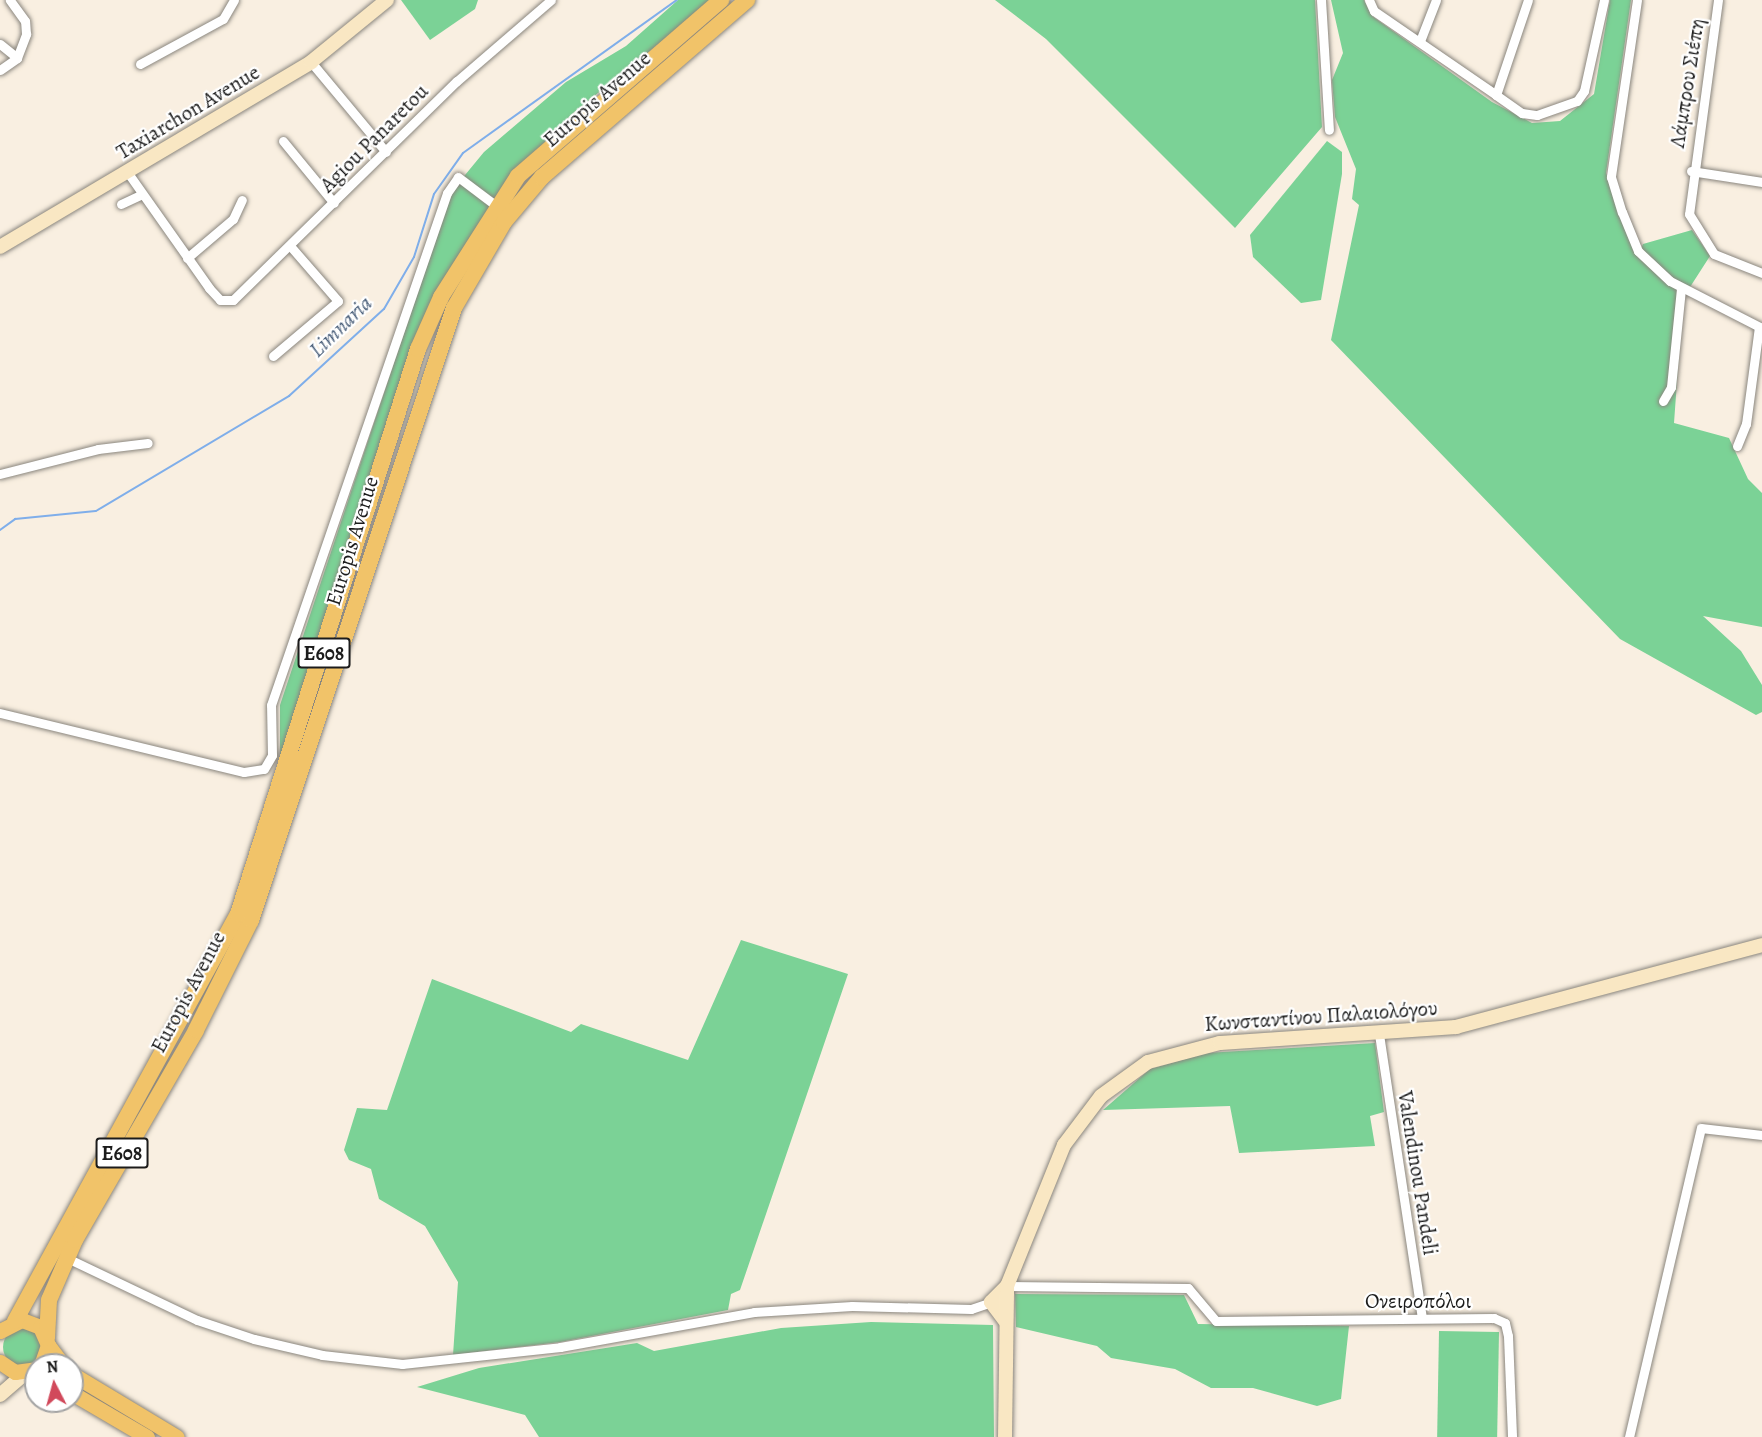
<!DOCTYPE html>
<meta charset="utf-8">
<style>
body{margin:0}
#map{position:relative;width:1762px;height:1437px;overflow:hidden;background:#f9efe1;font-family:Alegreya,serif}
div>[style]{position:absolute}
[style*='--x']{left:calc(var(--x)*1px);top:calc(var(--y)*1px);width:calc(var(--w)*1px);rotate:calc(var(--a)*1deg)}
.green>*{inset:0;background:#7bd296;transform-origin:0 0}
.round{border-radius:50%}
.stream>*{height:2px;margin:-1px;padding:0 1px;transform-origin:1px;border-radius:1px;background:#7faeea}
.roads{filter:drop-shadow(0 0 2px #8a867e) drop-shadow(0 0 2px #8a867e)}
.street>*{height:9px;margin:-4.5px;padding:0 4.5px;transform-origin:4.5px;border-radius:4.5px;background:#fff}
.secondary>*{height:14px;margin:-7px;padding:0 7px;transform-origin:7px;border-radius:7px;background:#f9e7c3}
.primary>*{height:15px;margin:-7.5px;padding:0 7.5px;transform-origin:7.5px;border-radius:7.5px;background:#f1c369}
.highway>*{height:16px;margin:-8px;padding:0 8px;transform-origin:8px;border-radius:8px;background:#f1c369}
span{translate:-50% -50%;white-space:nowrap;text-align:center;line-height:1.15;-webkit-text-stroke:4.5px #fff;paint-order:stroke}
.shield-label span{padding:2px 4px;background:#fff;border:2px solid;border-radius:4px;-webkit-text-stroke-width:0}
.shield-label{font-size:20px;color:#1c1c1c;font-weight:700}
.street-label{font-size:21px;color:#1c1c1c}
.water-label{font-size:22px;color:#495e79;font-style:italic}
.north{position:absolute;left:24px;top:1353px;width:60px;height:60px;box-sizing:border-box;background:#fff;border:2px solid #a4a4a4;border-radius:50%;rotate:354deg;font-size:16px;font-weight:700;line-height:24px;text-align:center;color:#1c1c1c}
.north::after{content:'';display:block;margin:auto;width:21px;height:27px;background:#d1495b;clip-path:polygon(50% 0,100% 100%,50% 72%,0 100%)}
</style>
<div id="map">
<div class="green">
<div style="clip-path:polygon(401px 0,478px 0,475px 9px,430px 40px)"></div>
<div style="clip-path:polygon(678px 0,713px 0,572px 114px,507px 182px,427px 321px,280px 767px,280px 705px,451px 192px,484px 152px,566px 82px,626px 46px)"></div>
<div style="clip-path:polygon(995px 0,1315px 0,1322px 127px,1235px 228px,1046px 39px)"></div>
<div style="clip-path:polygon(1331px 0,1364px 0,1372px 16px,1492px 102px,1532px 123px,1560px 121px,1594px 94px,1610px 0,1631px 0,1606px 173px,1632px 246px,1640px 251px,1643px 244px,1692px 230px,1710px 256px,1683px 298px,1674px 423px,1729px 438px,1748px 479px,1762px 493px,1762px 627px,1703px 616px,1741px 651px,1762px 685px,1762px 712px,1756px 715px,1620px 639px,1331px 340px,1359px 205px,1352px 199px,1356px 169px,1335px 117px,1332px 80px,1343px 53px)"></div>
<div style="clip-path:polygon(1327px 141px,1342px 152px,1342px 174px,1321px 300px,1301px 303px,1253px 257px,1250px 235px)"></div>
<div style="clip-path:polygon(741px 940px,848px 974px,740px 1290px,731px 1294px,728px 1310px,560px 1342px,453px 1355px,458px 1282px,425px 1226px,379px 1199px,371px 1169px,349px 1160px,344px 1150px,357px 1108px,387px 1110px,432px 979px,571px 1032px,581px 1024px,688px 1060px)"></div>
<div style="clip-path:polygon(1375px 1043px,1384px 1112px,1370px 1116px,1375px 1146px,1239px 1153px,1230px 1106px,1103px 1110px,1150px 1069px,1206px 1053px)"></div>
<div style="clip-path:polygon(1015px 1294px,1184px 1295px,1198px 1324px,1349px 1326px,1341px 1399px,1317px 1406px,1253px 1388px,1211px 1388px,1175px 1369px,1111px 1358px,1097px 1346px,1016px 1327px)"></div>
<div style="clip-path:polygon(871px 1322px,993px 1325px,994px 1437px,539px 1437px,525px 1415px,417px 1387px,479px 1368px,637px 1343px,654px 1351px,781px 1328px)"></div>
<div class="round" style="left:3px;top:1328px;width:38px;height:38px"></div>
<div style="left:1439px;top:1331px;width:60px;height:106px;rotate:1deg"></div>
</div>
<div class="stream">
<div style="--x:0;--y:530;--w:19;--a:-36"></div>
<div style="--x:15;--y:519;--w:81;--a:-5.6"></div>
<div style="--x:96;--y:511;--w:225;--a:-30.8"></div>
<div style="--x:289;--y:396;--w:129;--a:-42.5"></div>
<div style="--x:384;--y:309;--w:60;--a:-60"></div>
<div style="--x:414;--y:257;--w:66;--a:-72.4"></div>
<div style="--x:434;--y:194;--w:50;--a:-54.7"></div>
<div style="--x:463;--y:153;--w:263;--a:-35.6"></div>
</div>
<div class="roads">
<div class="street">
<div style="--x:1321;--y:0;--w:130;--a:86.5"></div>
<div style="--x:1369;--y:0;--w:12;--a:66"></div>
<div style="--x:1374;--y:11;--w:148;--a:34.5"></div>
<div style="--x:1496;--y:95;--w:32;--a:35"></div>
<div style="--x:1522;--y:113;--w:15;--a:8"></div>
<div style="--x:1537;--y:115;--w:42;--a:-19.3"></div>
<div style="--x:1577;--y:101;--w:12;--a:-55"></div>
<div style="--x:1584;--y:91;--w:93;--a:-77.6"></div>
<div style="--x:1637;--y:0;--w:179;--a:98.4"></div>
<div style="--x:1611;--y:177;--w:37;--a:73"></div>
<div style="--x:1622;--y:212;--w:42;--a:67.7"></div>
<div style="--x:1638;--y:251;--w:44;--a:43.2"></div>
<div style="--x:1670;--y:281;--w:103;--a:27.1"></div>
<div style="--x:1718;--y:0;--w:216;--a:97.7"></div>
<div style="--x:1689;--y:214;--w:47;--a:58"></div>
<div style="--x:1714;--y:254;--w:52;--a:21.6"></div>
<div style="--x:1420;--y:41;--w:44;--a:-68.7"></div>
<div style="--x:0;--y:44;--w:22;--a:39"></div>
<div style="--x:311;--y:62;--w:117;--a:50.2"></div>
<div style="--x:140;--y:64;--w:94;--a:-28.5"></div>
<div style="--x:223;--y:19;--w:22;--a:-60"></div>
<div style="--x:0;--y:70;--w:21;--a:-35"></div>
<div style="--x:17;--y:58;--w:26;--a:-69"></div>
<div style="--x:26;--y:34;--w:13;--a:-94"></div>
<div style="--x:25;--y:21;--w:26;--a:-126"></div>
<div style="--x:1496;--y:95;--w:100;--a:-71.4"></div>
<div style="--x:283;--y:141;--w:80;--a:50.6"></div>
<div style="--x:1691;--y:171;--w:72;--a:8.8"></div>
<div style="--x:128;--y:173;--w:141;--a:54.8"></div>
<div style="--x:209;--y:288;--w:16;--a:47"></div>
<div style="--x:220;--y:300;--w:13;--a:0"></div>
<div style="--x:233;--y:300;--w:313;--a:-44.4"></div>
<div style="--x:457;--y:81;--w:124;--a:-40.8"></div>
<div style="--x:121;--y:204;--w:23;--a:-25"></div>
<div style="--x:187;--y:258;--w:60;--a:-40.3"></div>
<div style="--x:233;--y:219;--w:21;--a:-65"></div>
<div style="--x:273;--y:356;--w:85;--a:-40.2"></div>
<div style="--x:338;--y:301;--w:72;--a:-131"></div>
<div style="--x:1663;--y:401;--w:16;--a:-60"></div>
<div style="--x:1671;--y:387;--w:99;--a:-84.2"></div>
<div style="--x:1737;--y:446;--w:24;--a:-68"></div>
<div style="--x:1746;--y:424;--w:98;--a:-82.4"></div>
<div style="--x:0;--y:474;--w:101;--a:-14.3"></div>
<div style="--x:98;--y:449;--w:50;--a:-6.8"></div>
<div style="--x:0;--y:713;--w:251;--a:13.6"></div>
<div style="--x:244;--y:772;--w:20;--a:-9"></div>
<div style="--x:264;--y:769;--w:16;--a:-60"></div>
<div style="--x:272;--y:755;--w:50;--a:-91.1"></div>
<div style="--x:271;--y:705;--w:541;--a:-71.03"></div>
<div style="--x:447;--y:193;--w:19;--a:-55"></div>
<div style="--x:458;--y:177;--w:46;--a:37.1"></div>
<div style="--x:1379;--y:1034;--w:287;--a:81.4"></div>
<div style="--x:67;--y:1258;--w:144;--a:25.5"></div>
<div style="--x:197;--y:1320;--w:60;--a:18.4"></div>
<div style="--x:254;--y:1339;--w:70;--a:13.2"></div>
<div style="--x:322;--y:1355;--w:81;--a:6.4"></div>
<div style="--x:402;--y:1364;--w:159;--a:-6.1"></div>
<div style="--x:560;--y:1347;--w:197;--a:-10.2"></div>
<div style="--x:754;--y:1312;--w:98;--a:-3.5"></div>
<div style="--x:852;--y:1306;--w:119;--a:1.4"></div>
<div style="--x:971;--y:1309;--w:21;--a:-19"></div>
<div style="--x:1007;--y:1286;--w:181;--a:0.6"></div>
<div style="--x:1188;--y:1288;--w:43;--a:49.7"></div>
<div style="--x:1216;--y:1321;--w:278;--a:-0.6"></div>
<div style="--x:1494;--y:1318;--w:12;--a:24"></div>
<div style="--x:1505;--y:1323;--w:13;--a:77"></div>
<div style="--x:1508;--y:1336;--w:101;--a:87.7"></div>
<div style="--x:1629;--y:1437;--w:317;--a:-76.9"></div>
<div style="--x:1701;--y:1128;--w:61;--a:6.5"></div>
</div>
<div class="secondary">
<div style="--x:0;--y:247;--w:362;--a:-30.7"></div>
<div style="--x:311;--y:62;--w:98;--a:-39.2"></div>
<div style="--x:1006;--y:1322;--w:25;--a:-127"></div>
<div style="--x:991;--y:1302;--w:23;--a:-45"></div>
<div style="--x:1007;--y:1286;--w:152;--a:-68"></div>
<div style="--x:1064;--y:1145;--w:61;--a:-52.9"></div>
<div style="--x:1101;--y:1096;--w:58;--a:-35.9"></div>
<div style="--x:1148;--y:1062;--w:74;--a:-14.8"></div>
<div style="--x:1220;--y:1043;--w:237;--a:-3.9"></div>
<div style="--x:1456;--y:1027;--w:317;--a:-15"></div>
<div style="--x:0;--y:1395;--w:33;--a:-41"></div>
<div style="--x:1005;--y:1437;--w:151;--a:-89.2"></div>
</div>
<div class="primary">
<div style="--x:0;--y:1331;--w:25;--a:-27"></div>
<div style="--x:22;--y:1320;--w:19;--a:21"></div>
<div style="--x:40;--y:1327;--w:20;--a:66"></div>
<div style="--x:48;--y:1345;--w:21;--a:109"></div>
<div style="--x:48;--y:1345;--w:25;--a:53"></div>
<div style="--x:0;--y:1362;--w:18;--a:34"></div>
<div style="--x:15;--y:1372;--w:21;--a:-8"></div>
<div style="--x:72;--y:1374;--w:122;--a:31"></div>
<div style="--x:72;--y:1393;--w:87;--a:30.4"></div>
</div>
<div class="highway">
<div style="--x:15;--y:1321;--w:464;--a:-61.3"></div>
<div style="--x:238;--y:914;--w:593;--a:-72.33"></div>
<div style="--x:418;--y:349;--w:57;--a:-66.1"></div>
<div style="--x:441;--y:297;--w:143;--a:-57.5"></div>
<div style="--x:518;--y:176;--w:269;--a:-40.9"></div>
<div style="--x:47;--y:1338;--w:38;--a:-87"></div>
<div style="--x:49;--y:1300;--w:65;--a:-66.6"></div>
<div style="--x:75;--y:1240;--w:242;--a:-60"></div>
<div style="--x:196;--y:1030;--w:123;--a:-63.4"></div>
<div style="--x:251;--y:920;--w:645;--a:-71.65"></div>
<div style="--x:454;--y:308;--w:99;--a:-59.8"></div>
<div style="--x:504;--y:222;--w:59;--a:-49.8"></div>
<div style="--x:542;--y:177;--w:271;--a:-40.8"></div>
</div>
</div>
<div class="shield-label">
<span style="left:324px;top:653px">E608</span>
<span style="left:122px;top:1153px">E608</span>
</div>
<div class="street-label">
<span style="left:1687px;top:83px;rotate:-81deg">Λάμπρου Σιέπη</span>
<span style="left:597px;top:99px;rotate:-41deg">Europis Avenue</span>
<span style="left:188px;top:112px;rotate:-31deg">Taxiarchon Avenue</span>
<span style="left:374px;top:138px;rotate:-45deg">Agiou Panaretou</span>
<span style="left:352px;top:541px;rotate:-73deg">Europis Avenue</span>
<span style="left:188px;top:992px;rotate:-62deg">Europis Avenue</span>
<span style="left:1321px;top:1016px;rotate:-4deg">Κωνσταντίνου Παλαιολόγου</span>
<span style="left:1418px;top:1173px;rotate:81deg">Valendinou Pandeli</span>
<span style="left:1418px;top:1301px">Ονειροπόλοι</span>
</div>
<div class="water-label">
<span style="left:341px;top:327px;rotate:-44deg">Limnaria</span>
</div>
<div class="north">N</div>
</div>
